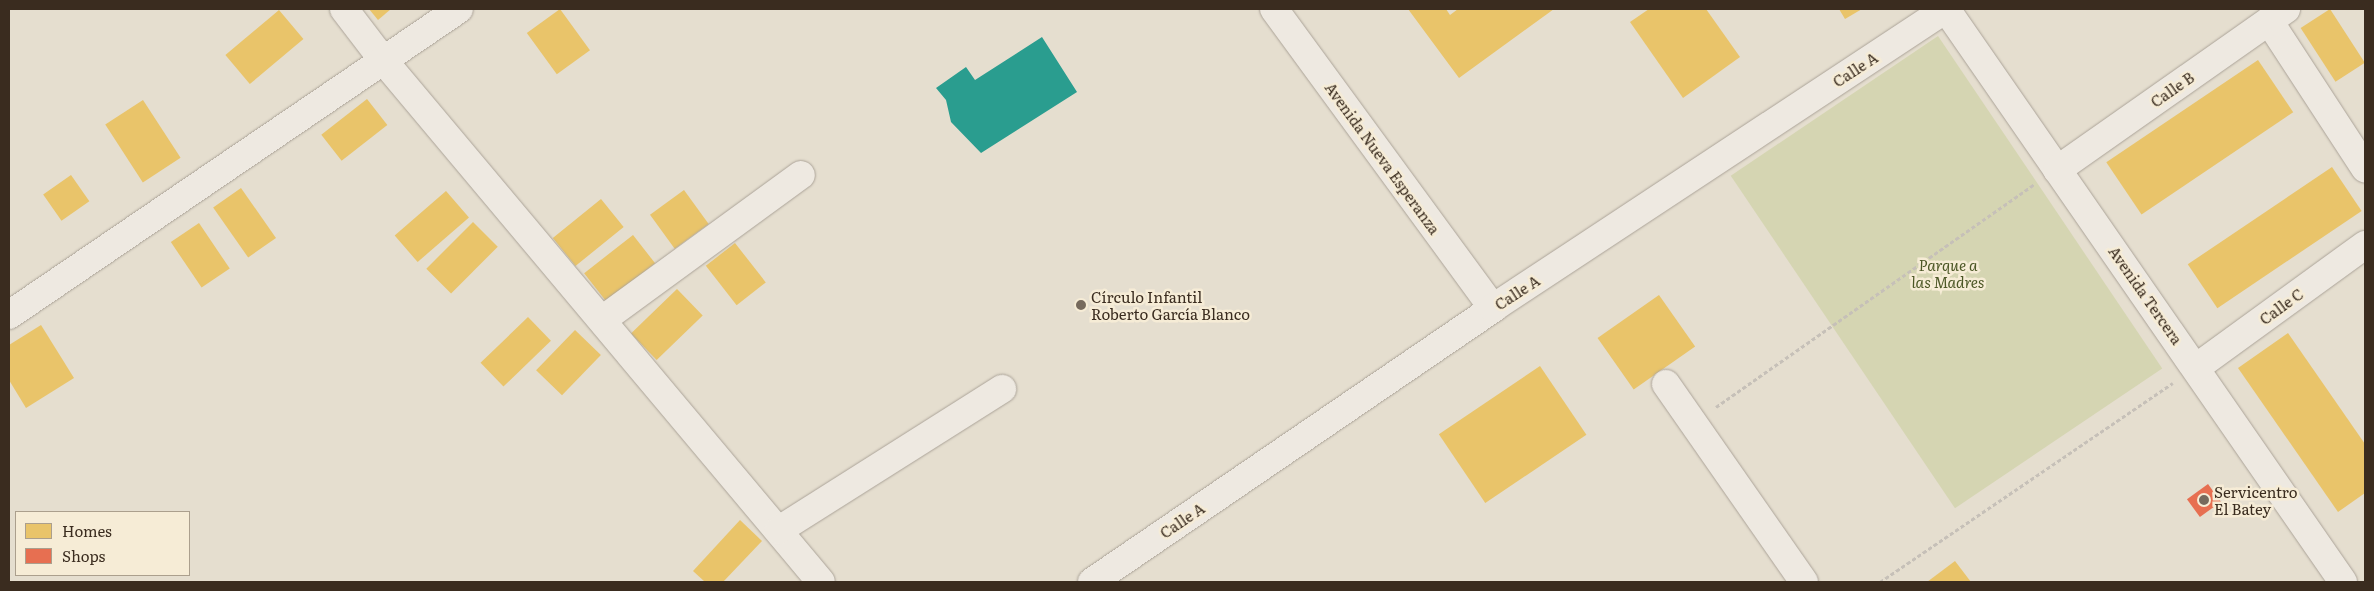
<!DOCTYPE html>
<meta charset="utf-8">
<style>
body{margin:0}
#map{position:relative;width:2374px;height:591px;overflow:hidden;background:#e5decf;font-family:Literata,serif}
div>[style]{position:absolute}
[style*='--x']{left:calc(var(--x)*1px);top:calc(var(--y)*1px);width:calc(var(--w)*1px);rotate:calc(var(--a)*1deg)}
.green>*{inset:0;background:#d5d5b2;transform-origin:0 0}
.homes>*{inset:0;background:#e9c46a;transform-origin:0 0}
.shops>*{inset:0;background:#e76f51;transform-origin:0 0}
.schools>*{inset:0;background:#2a9d8f}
.path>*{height:3px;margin-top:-1.5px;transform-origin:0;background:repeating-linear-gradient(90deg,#c6c0b8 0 4px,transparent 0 6.5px)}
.roads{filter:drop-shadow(0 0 1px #aba398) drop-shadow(0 0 1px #aba398)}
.street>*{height:28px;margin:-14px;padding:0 14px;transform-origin:14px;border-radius:14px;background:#eee9e1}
.secondary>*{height:28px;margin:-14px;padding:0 14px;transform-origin:14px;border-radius:14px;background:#eee9e1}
.dots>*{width:14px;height:14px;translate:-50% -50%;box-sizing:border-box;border:2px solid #f6ecd6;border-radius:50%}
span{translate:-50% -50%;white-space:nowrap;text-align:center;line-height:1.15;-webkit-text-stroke:5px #f6ecd6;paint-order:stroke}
.street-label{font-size:15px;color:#3a2c1f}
.park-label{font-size:15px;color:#4c5726;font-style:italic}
.poi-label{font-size:15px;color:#3a2c1f}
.left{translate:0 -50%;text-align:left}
.frame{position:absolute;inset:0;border:10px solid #3a2c1f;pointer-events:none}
.legend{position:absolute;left:15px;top:511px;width:175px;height:65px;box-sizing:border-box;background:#f6ecd6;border:1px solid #ab9f8d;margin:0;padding:6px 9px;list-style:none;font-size:15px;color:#3a2c1f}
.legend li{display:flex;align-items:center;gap:10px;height:25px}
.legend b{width:25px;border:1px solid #ab9f8d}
</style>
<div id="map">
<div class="green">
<div style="left:1938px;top:36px;width:401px;height:250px;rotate:56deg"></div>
</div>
<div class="homes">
<div style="clip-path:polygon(369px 9px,391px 9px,378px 20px)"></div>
<div style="left:560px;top:9px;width:51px;height:41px;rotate:54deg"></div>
<div style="clip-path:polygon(1408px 9px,1446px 9px,1450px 15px,1458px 9px,1554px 9px,1459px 78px)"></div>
<div style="clip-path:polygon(1649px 9px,1706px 9px,1740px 57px,1683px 98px,1630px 22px)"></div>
<div style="clip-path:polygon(1839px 9px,1862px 9px,1845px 19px)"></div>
<div style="left:2330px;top:9px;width:64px;height:35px;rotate:57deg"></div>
<div style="left:279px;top:10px;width:38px;height:70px;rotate:50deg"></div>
<div style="left:2258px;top:60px;width:63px;height:183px;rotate:56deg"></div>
<div style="left:367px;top:99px;width:33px;height:58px;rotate:52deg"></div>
<div style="left:143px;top:100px;width:69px;height:45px;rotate:57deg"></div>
<div style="left:2332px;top:167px;width:53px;height:174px;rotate:56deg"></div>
<div style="left:71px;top:175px;width:32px;height:34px;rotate:55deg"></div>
<div style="left:241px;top:188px;width:61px;height:34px;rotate:55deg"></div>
<div style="left:684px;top:190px;width:42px;height:42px;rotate:54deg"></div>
<div style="left:446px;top:191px;width:35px;height:68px;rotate:49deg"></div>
<div style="left:601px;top:199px;width:36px;height:62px;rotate:51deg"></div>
<div style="left:473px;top:222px;width:35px;height:66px;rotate:45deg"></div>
<div style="left:199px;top:223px;width:55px;height:34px;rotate:56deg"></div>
<div style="left:633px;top:235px;width:36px;height:62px;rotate:52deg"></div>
<div style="left:735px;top:243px;width:50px;height:37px;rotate:52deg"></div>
<div style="left:677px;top:289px;width:37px;height:64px;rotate:46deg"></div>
<div style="left:1659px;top:295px;width:63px;height:75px;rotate:55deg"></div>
<div style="left:528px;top:317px;width:33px;height:66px;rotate:46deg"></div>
<div style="clip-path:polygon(41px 325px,74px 378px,26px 408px,9px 380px,9px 345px)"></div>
<div style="left:575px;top:330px;width:36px;height:56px;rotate:44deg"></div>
<div style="clip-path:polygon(2288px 333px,2365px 444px,2365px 493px,2338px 512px,2238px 368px)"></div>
<div style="left:1540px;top:366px;width:83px;height:122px;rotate:56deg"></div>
<div style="clip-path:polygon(740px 520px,762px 541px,723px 582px,705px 582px,693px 571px)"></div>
<div style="clip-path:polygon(1955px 561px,1971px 582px,1927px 582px)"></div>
</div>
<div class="shops">
<div style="left:2208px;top:484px;width:22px;height:26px;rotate:54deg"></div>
</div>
<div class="schools">
<div style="clip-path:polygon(1042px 37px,1077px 92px,981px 153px,951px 122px,946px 100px,936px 88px,966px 67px,975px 80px)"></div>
</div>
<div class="path">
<div style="--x:1716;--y:407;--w:389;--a:-35"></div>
<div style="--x:1880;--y:582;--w:354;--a:-34.2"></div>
</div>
<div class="roads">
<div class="street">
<div style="--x:344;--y:9;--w:64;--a:52.6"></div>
<div style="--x:383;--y:60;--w:681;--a:50"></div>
<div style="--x:1946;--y:9;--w:697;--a:55.28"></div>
<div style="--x:2269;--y:21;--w:176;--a:56.9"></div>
<div style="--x:2057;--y:170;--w:280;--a:-35.1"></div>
<div style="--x:9;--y:315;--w:544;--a:-34.22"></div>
<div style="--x:602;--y:320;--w:246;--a:-36.1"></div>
<div style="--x:2197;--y:367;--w:208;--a:-36"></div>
<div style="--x:1666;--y:384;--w:241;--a:55.1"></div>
<div style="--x:779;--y:530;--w:264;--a:-32.3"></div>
<div style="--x:1092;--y:582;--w:486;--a:-34.3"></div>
</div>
<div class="secondary">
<div style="--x:1274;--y:9;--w:371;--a:53.8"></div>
<div style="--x:1493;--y:308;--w:543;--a:-33.43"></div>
</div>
</div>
<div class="dots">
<div style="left:1081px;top:305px;background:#766a5d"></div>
<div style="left:2204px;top:500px;background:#766a5d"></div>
</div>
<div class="street-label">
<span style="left:1855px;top:69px;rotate:-33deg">Calle A</span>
<span style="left:2172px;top:89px;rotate:-35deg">Calle B</span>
<span style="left:1383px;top:158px;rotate:54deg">Avenida Nueva Esperanza</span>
<span style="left:1517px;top:292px;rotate:-33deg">Calle A</span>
<span style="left:2146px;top:295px;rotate:55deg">Avenida Tercera</span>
<span style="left:2281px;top:306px;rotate:-36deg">Calle C</span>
<span style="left:1182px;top:520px;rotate:-34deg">Calle A</span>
</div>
<div class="park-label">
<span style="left:1948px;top:273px">Parque a<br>las Madres</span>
</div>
<div class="poi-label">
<span class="left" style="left:1091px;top:305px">Círculo Infantil<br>Roberto García Blanco</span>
<span class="left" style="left:2214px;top:500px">Servicentro<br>El Batey</span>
</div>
<div class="frame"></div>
<ul class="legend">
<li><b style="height:14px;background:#e9c46a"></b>Homes</li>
<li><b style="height:14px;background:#e76f51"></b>Shops</li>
</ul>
</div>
